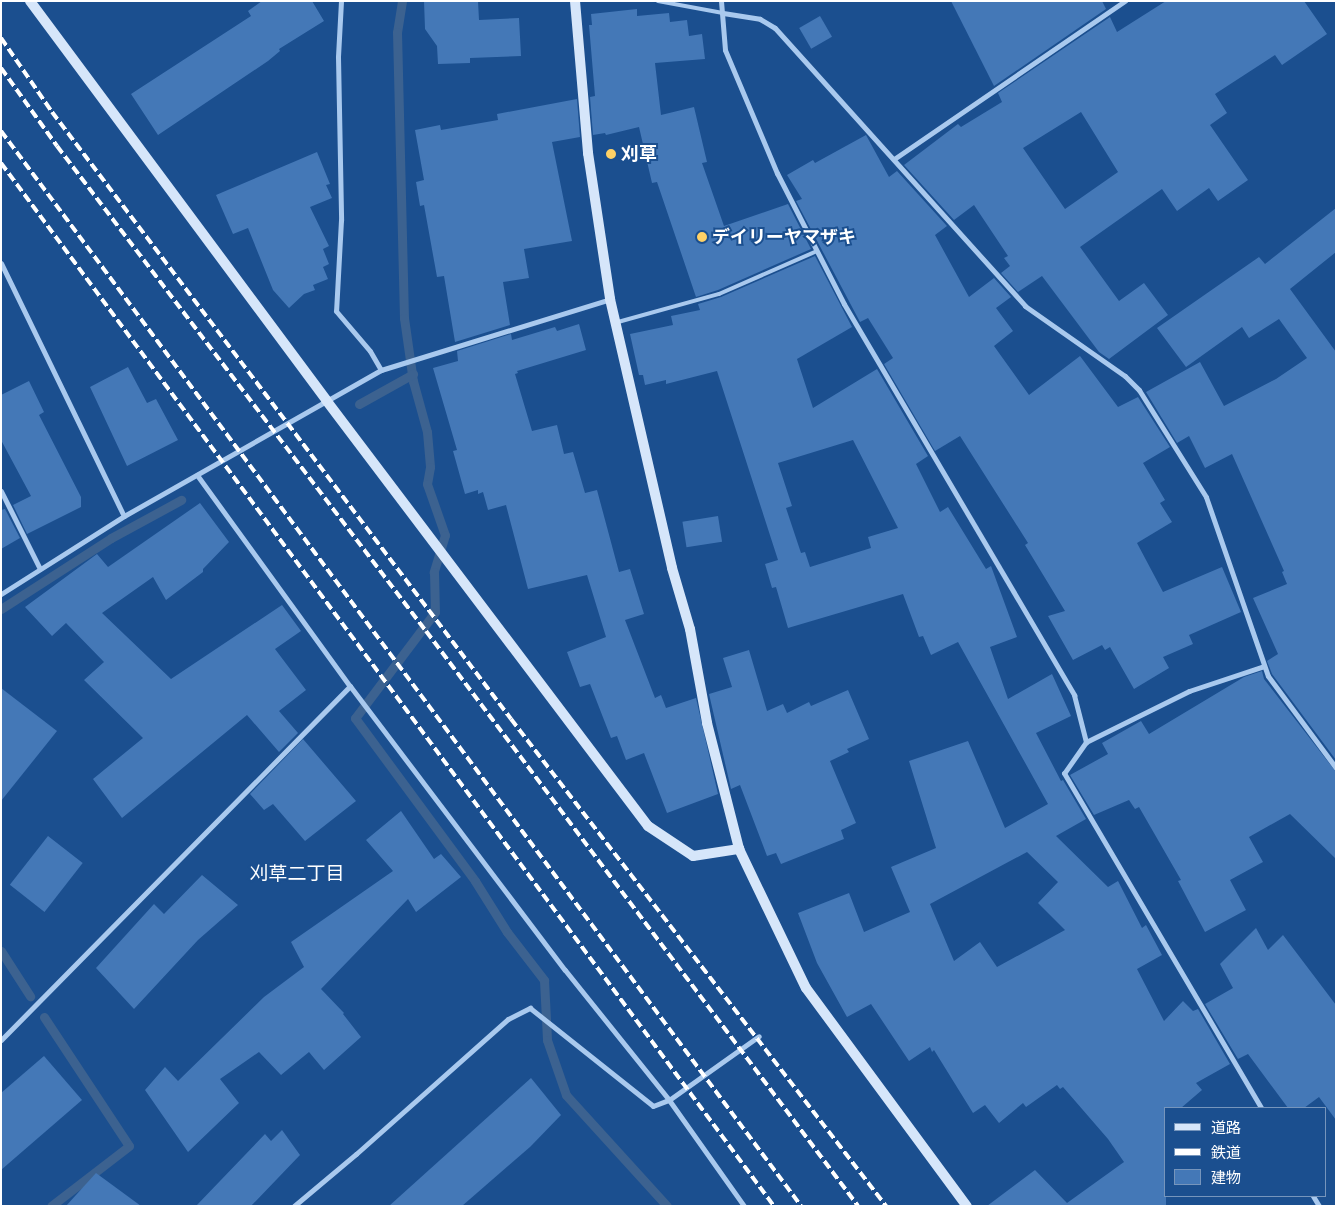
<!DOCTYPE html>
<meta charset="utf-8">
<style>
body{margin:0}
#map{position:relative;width:1337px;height:1207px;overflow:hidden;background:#1b4f8f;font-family:Quicksand,"Noto Sans JP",sans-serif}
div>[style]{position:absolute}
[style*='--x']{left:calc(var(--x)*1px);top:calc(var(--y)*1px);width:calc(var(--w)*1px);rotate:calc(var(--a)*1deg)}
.stream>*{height:9px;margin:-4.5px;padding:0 4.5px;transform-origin:4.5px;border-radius:4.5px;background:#3c6290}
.building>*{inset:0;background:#4478b7;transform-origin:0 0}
.lane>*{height:4px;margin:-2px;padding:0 2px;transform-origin:2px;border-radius:2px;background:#a9c9ee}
.street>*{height:5px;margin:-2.5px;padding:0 2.5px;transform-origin:2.5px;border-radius:2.5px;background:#a9c9ee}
.secondary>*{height:10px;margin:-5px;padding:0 5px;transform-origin:5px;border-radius:5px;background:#d6e6fa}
.rail>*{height:4px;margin-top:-2px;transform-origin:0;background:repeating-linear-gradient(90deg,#fff 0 9px,transparent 0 13px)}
.dots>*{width:14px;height:14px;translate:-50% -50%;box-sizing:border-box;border:2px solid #1b4f8f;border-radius:50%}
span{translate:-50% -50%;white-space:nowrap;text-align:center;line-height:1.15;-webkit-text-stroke:4px #1b4f8f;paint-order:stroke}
.poi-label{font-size:18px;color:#fff;font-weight:700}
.left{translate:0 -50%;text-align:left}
.neighbourhood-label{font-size:19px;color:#fff}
.frame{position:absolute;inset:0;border:2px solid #fff;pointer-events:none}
.legend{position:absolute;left:1164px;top:1107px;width:162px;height:90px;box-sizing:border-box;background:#1b4f8f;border:1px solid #7695bc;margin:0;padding:6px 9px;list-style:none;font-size:15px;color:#fff}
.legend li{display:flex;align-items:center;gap:10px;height:25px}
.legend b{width:25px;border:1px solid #7695bc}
</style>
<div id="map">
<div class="stream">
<div style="--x:402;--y:1;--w:31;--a:99"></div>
<div style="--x:397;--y:32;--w:286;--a:88.6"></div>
<div style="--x:404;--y:318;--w:64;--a:81.9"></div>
<div style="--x:413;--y:381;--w:53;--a:74.6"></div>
<div style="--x:427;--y:432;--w:35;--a:85"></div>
<div style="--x:430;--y:467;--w:17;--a:100"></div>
<div style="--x:427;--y:484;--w:54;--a:70.6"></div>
<div style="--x:445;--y:535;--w:39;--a:107"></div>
<div style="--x:434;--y:572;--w:40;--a:88.6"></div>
<div style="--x:435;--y:612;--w:133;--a:127"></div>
<div style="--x:355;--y:718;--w:202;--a:53.6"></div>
<div style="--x:475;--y:881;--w:60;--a:57.9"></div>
<div style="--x:507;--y:932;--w:61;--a:52.4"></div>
<div style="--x:544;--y:980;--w:60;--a:87.1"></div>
<div style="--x:547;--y:1040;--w:58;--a:70.9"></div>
<div style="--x:566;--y:1095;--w:150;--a:47.7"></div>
<div style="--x:359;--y:404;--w:62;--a:-29.1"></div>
<div style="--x:1;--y:609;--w:131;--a:-32.8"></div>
<div style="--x:111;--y:538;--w:80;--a:-28.5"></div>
<div style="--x:1;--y:951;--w:54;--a:57.2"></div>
<div style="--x:44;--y:1017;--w:154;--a:56.6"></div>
<div style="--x:129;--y:1146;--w:98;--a:142.4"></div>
</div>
<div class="building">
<div style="clip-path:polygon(262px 1px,312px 1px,324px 21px,279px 49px,280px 51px,268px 61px,158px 135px,131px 94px,251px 16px,248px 11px)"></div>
<div style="clip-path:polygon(424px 1px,478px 1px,479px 20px,519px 18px,521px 56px,470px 58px,470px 63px,438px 64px,437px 46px,425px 29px)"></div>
<div style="clip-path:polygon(951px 1px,1102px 1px,1106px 9px,994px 86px)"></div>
<div style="clip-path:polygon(evenodd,1166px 1px,1304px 1px,1327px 34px,1282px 65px,1275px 55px,1215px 94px,1227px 113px,1210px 125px,1248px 180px,1218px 201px,1209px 188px,1177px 211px,1162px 189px,1080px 247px,1119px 301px,1144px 283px,1168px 315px,1109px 359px,1099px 352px,1042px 276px,1018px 292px,1001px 273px,1010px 266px,1004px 258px,1008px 256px,974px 205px,954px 220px,904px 165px,958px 124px,961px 127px,1002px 102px,998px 93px,1110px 17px,1117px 32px,1166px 1px,1081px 112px,1118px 172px,1065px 209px,1023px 148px,1081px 112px)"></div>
<div style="clip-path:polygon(637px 9px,637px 16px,669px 13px,670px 22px,687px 20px,689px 36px,702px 34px,705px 59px,655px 63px,661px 115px,694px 107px,707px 162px,702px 163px,724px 226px,788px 204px,811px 249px,718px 290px,696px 297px,657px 182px,652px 183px,639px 127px,606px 135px,605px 133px,593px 135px,590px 97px,595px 96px,589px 25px,592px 25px,591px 14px)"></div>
<div style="left:820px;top:16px;width:24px;height:24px;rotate:60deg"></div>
<div style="clip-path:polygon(577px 99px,580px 137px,552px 142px,572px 241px,524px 249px,529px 278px,503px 282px,510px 325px,455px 342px,444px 276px,437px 277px,424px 205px,420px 206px,416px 182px,424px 180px,415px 130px,440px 125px,441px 130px,498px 120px,497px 114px)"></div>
<div style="clip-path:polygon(866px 135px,889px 177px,897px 171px,947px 226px,935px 235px,969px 297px,994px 278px,1011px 297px,996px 308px,1013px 331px,994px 346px,1029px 395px,1080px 356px,1118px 407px,1138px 397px,1170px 447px,1143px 463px,1165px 500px,1160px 503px,1172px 522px,1137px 543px,1163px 592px,1222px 567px,1241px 612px,1189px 635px,1193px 644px,1163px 657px,1169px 668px,1134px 689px,1110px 647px,1105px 650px,1102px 645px,1073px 660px,1048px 616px,1065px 611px,1025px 545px,1028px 543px,960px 436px,935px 451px,884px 364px,893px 358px,868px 318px,860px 322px,796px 201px,802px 199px,787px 175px,813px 160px,815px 163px)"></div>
<div style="clip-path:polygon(317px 152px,330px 184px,326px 185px,332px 198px,310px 207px,329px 246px,323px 249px,329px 264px,323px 267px,328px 279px,313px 285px,315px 290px,304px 294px,289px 308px,273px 290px,248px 228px,233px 234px,216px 195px)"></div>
<div style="clip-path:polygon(1336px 208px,1336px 252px,1290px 289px,1336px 352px,1336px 760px,1272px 674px,1267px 661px,1278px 654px,1253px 598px,1287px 584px,1282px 572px,1284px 571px,1232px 454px,1205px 468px,1189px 436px,1177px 443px,1146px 392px,1200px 362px,1224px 406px,1276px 379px,1307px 358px,1279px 319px,1249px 338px,1242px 327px,1186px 367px,1157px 328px,1259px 257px,1265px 264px)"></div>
<div style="clip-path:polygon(evenodd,815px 256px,852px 327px,797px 359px,813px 408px,877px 369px,928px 456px,916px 464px,940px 512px,948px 507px,986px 569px,991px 566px,1017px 637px,990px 647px,1008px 699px,1052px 674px,1071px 716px,1036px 733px,1061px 781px,1063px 780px,1086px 819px,1056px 836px,1108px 887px,1118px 881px,1142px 928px,1146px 925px,1162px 955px,1137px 969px,1164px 1021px,1183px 1001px,1193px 1011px,1198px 1009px,1230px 1064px,1196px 1083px,1202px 1090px,1181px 1108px,1166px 1108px,1166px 1206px,987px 1206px,1035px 1170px,1067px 1203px,1124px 1162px,1108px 1139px,1063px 1087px,1060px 1089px,1057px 1085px,1026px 1107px,1023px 1103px,999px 1123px,985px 1105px,973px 1113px,934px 1050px,932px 1052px,930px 1047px,909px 1061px,871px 1004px,847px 1017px,817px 963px,798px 913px,849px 893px,864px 932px,910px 912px,891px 867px,936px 848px,909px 761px,968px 741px,1005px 828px,1048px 804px,958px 642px,931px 655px,923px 636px,919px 637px,903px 594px,788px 628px,776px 587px,772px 588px,765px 564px,778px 560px,717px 371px,666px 384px,666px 380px,645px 385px,643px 375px,639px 375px,630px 334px,673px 325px,671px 316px,700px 310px,698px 304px,721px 297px,815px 256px,853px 440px,898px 528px,868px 537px,871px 548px,810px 567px,805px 552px,801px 553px,786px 508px,792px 506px,778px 463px,853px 440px,815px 256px,1027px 852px,1058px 882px,1038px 903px,1065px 930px,997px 967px,980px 942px,954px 961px,930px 904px,1027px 852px)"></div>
<div style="clip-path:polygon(579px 324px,586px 350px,517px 371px,518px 373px,515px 374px,532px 431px,557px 425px,564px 454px,573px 452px,585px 493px,597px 490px,619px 572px,630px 569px,644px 614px,625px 620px,655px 698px,661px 695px,666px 708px,696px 698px,718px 794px,667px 813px,644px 753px,626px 760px,617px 736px,611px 738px,590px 684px,580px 687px,567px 652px,606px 637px,587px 575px,528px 589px,506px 505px,488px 510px,483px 492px,478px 494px,478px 490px,465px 494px,453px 451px,457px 450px,433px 368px,458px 361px,457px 351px,511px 334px,512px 340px,555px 327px,557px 331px)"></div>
<div style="clip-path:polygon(128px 367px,147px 403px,156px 399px,178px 440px,127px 466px,90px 387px)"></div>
<div style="clip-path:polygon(29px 381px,44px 412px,39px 415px,81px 497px,81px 507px,27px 534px,13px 505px,31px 496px,1px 440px,1px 395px)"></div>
<div style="clip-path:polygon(200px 503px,229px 542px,203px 569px,203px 572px,166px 600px,153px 577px,102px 613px,171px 679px,282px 605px,301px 631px,275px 649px,306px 690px,279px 711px,298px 733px,279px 752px,247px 715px,122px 818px,93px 779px,143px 738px,84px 680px,104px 662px,66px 623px,52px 636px,25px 607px,97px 554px,108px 567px)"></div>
<div style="clip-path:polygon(5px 509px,20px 538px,1px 549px,1px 510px)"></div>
<div style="left:718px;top:516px;width:26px;height:36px;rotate:81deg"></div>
<div style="clip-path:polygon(749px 650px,767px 711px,783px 704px,787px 713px,809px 702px,811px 706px,848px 690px,869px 739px,847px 749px,849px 752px,830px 761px,856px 823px,841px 830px,844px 839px,781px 864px,776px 853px,767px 856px,740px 785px,731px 789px,709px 694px,732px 687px,723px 658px)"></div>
<div style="clip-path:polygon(1262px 671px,1264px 679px,1336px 772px,1336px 859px,1290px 814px,1249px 837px,1263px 862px,1230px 880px,1246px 910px,1205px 932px,1178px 881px,1181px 880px,1139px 807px,1135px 809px,1129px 800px,1094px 815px,1070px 775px,1108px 754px,1102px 743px,1141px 721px,1149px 734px,1244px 677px)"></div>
<div style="clip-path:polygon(1px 688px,57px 731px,1px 801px)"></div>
<div style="clip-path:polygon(303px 739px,356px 801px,305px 841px,273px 804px,264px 810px,250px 794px)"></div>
<div style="clip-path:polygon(401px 811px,434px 859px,441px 854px,461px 877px,416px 912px,408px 899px,321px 989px,344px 1013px,343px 1014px,361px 1037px,324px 1070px,309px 1052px,281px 1075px,259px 1052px,220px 1079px,239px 1103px,188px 1152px,145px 1090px,165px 1067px,178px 1081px,264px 997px,304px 967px,291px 942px,393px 871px,366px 840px)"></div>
<div style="left:48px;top:836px;width:44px;height:62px;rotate:38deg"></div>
<div style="clip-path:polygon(202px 875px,238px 905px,198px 940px,134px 1009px,96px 968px,154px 904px,164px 914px)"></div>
<div style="clip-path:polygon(1256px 928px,1268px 950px,1283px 935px,1336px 1005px,1336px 1120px,1319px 1097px,1304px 1108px,1288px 1108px,1248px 1054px,1238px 1059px,1205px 1004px,1233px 988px,1220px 964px)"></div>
<div style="clip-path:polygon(44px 1056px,82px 1100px,1px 1170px,1px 1093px)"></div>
<div style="clip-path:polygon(531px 1078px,561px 1115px,530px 1147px,462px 1206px,389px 1206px)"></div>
<div style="clip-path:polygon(282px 1130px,300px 1155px,251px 1206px,196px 1206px,265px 1134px,271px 1141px)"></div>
<div style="clip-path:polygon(96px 1173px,141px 1206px,66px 1206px)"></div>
</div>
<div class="lane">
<div style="--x:658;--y:1;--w:66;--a:10.5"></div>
<div style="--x:618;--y:322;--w:105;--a:-15.5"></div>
<div style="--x:719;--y:294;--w:107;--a:-23.7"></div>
</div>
<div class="street">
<div style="--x:341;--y:1;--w:56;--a:93.1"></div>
<div style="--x:338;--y:57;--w:163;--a:88.9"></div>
<div style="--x:341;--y:220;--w:91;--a:93.1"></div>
<div style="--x:336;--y:311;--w:52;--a:49.6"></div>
<div style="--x:370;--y:351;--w:22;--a:60"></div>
<div style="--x:721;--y:1;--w:49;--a:85.3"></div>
<div style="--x:725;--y:50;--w:134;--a:67.1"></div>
<div style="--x:777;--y:173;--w:147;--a:62.9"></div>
<div style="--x:844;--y:304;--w:454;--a:59.5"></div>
<div style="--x:1074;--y:695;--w:49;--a:75.7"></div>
<div style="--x:1086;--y:742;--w:38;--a:125"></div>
<div style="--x:1064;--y:773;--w:389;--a:59.5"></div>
<div style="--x:723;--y:13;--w:37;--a:9"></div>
<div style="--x:760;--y:19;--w:17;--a:31"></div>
<div style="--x:775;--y:28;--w:374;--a:48"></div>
<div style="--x:1025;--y:306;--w:122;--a:35"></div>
<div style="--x:1125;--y:376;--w:20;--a:45"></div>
<div style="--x:1139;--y:390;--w:126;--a:57.9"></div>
<div style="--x:1206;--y:497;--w:189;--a:70.9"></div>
<div style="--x:1268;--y:676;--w:114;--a:53.5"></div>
<div style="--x:894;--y:159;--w:280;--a:-34.4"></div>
<div style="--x:1;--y:263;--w:281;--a:64.1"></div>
<div style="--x:197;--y:475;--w:261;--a:54.1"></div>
<div style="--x:350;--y:686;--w:356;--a:52.9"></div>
<div style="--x:565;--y:970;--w:166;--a:51.3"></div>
<div style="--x:669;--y:1100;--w:130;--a:54.7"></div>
<div style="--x:1;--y:491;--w:87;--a:63.4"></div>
<div style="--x:1;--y:594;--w:146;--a:-32.4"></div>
<div style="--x:124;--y:516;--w:296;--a:-29.6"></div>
<div style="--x:381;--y:370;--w:240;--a:-17.2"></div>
<div style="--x:1086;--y:742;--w:115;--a:-26.3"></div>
<div style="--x:1189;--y:691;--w:79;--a:-18.4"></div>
<div style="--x:1;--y:1040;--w:497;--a:-45.4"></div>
<div style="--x:1313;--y:1196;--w:12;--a:59"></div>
<div style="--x:294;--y:1206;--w:81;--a:-40"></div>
<div style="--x:356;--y:1154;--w:203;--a:-41.6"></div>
<div style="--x:508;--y:1019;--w:25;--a:-27"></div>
<div style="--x:530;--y:1008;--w:157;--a:38.5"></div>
<div style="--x:653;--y:1106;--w:17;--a:-21"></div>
<div style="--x:669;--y:1100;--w:110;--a:-35.4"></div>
</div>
<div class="secondary">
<div style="--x:30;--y:1;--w:497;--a:53.4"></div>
<div style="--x:326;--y:400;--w:534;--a:52.92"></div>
<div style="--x:648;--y:826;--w:54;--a:33.7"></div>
<div style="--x:693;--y:856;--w:47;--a:-8.7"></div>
<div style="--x:575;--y:1;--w:153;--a:85.1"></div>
<div style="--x:588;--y:153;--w:148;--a:81.4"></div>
<div style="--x:610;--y:299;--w:276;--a:77"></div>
<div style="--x:672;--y:568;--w:64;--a:73.6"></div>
<div style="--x:690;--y:629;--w:96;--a:79.7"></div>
<div style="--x:707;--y:723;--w:130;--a:75.7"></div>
<div style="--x:739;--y:849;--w:154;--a:64.3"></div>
<div style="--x:806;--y:988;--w:271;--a:53.6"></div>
</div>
<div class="rail">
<div style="--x:1;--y:38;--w:90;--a:55.4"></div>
<div style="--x:52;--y:112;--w:761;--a:52.9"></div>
<div style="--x:511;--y:719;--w:615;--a:52.4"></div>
<div style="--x:1;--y:68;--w:96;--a:54.3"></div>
<div style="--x:57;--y:146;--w:609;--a:52.74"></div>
<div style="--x:426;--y:631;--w:719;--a:53.08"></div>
<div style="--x:1;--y:131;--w:1340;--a:53.34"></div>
<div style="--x:1;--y:163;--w:1298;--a:53.46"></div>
</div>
<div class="dots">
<div style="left:611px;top:154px;background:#ffd166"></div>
<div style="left:702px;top:237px;background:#ffd166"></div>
</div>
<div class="poi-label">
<span class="left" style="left:621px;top:154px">刈草</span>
<span class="left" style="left:712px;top:237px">デイリーヤマザキ</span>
</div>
<div class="neighbourhood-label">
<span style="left:297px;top:874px">刈草二丁目</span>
</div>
<div class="frame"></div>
<ul class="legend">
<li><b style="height:6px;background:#d6e6fa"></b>道路</li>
<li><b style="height:6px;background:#fff"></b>鉄道</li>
<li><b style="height:14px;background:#4478b7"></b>建物</li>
</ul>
</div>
